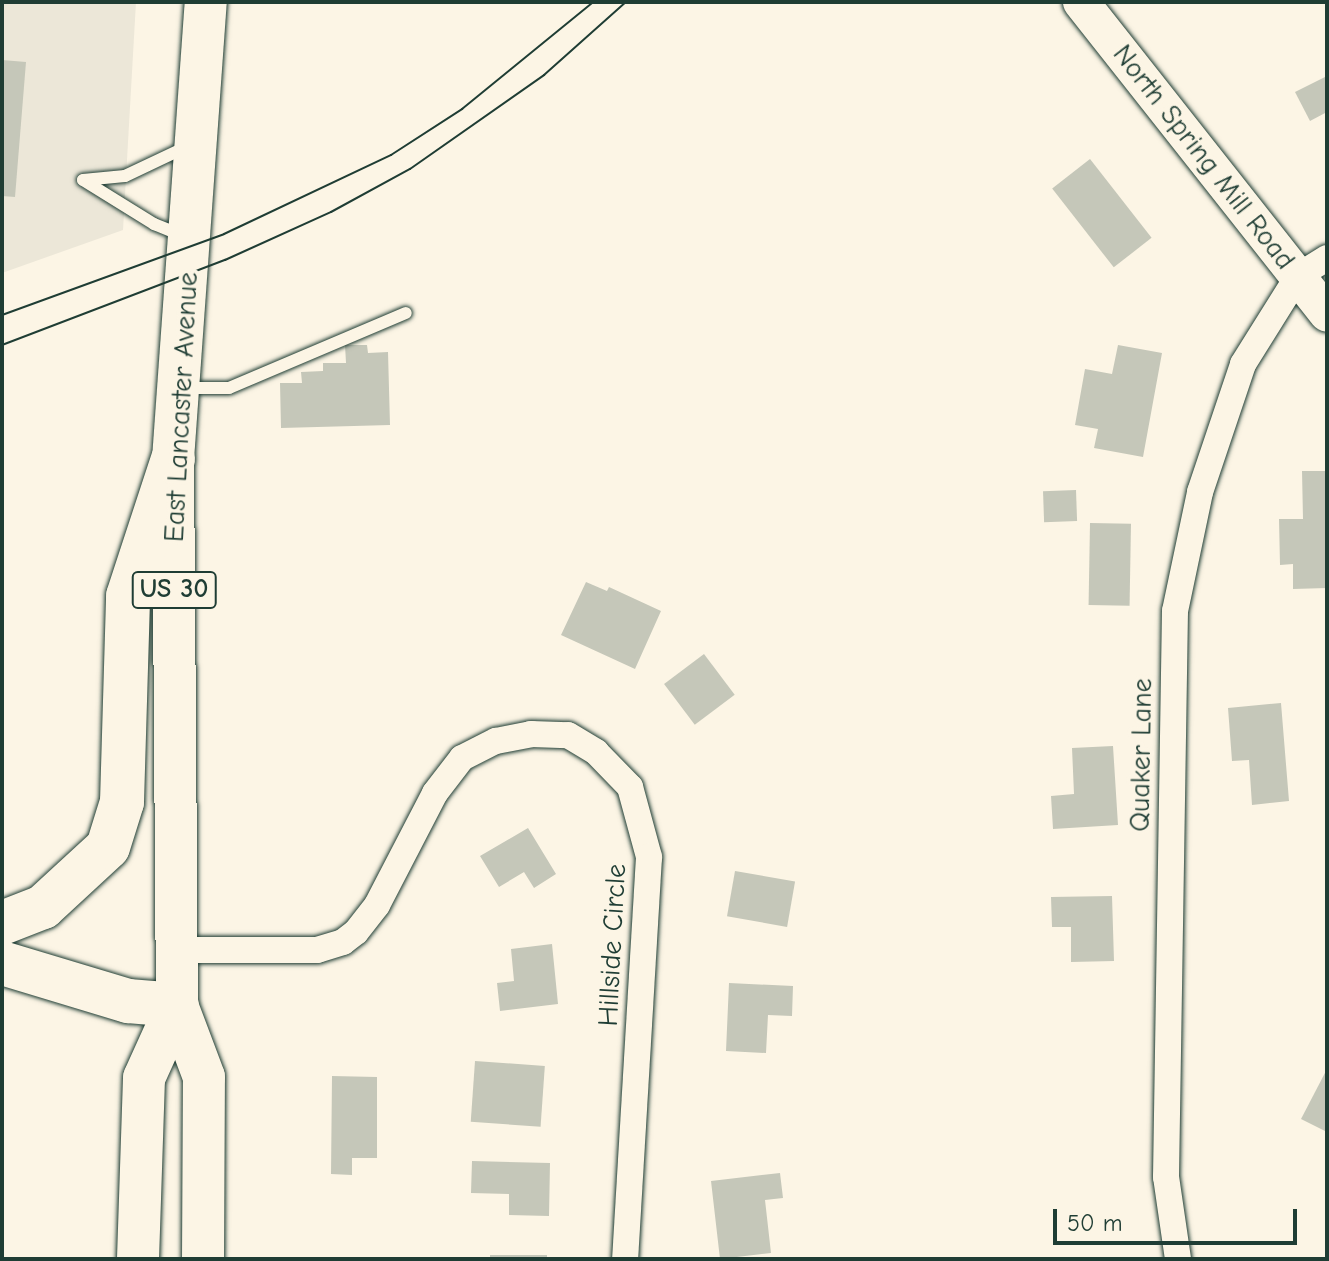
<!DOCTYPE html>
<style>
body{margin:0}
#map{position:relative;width:1329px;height:1261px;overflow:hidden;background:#fcf5e5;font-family:"Comic Neue",sans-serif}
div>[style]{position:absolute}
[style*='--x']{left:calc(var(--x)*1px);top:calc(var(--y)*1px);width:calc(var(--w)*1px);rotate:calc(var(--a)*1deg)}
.built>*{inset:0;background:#ece7d8}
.building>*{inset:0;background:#c5c7b9;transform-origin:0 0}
.roads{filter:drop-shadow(0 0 2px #1f3d34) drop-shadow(0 0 2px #1f3d34)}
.service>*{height:12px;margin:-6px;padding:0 6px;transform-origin:6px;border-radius:6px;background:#fcf5e5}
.minor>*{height:26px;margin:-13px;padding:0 13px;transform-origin:13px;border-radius:13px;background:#fcf5e5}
.secondary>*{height:36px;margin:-18px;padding:0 18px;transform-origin:18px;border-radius:18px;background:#fcf5e5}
.trunk>*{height:42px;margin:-21px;padding:0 21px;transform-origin:21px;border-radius:21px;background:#fcf5e5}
.motorway>*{height:44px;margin:-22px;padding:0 22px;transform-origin:22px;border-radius:22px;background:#fcf5e5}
.tram>*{height:2px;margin:-1px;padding:0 1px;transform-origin:1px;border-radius:1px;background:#1f3d34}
span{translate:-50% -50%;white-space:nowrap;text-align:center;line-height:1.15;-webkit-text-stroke:8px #fcf5e5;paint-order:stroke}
.shield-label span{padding:2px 6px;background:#fcf5e5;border:2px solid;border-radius:6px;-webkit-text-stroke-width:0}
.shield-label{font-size:26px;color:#1f3d34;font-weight:700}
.street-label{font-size:28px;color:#1f3d34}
.frame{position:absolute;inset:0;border:4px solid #1f3d34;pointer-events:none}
.scale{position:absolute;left:1053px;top:1209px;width:244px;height:36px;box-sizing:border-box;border:4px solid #1f3d34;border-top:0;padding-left:10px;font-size:24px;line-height:28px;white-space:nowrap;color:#1f3d34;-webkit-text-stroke:6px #fcf5e5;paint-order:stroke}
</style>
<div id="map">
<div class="built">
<div style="clip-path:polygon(2px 2px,136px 2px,123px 230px,2px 273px)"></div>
</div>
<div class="building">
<div style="clip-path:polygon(2px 60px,26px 62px,15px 197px,2px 196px)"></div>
<div style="clip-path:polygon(1327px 76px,1327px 112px,1310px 121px,1295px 92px)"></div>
<div style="left:1090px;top:159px;width:100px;height:48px;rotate:52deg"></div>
<div style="clip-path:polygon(345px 345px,367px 345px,368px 353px,388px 352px,390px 425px,281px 428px,280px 383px,302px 383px,301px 372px,323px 371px,323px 363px,346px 363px)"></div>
<div style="clip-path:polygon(1118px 345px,1162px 353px,1143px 457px,1094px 448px,1098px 429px,1075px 425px,1085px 369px,1112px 374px)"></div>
<div style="clip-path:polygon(1302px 471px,1327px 471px,1327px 588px,1293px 589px,1293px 564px,1280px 565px,1279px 519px,1303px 519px)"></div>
<div style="left:1076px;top:490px;width:31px;height:33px;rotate:88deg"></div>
<div style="left:1090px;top:523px;width:41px;height:82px;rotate:1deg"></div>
<div style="clip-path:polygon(586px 582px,607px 591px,609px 587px,661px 611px,635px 669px,561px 635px)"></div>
<div style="left:704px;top:654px;width:51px;height:50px;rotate:53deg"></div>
<div style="clip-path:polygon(1281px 703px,1289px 801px,1252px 805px,1249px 760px,1232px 761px,1228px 708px)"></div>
<div style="clip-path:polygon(1113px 746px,1118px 825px,1053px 829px,1051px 796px,1074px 794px,1072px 748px)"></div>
<div style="clip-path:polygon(528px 828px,556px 874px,534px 888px,524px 872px,499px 887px,480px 856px)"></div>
<div style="left:735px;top:871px;width:61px;height:46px;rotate:10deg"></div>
<div style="clip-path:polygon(1112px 896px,1114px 961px,1071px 962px,1071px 927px,1052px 927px,1051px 897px)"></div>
<div style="clip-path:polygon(552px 944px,558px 1004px,500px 1011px,497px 983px,514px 981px,511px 949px)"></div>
<div style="clip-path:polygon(729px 983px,793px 986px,792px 1016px,768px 1015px,766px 1053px,726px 1051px)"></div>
<div style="left:475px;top:1061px;width:70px;height:61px;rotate:4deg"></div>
<div style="clip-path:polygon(1327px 1069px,1327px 1132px,1301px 1119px)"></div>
<div style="clip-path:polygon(332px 1076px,377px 1077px,377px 1158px,352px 1158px,352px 1175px,331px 1174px)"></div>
<div style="clip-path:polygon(472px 1161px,550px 1163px,549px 1216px,509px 1215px,509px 1194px,471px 1193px)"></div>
<div style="clip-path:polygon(780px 1173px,783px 1198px,765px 1200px,771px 1253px,720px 1259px,711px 1181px)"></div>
<div style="left:490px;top:1255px;width:57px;height:4px"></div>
</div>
<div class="roads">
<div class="service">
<div style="--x:83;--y:180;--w:84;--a:31.8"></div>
<div style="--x:154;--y:224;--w:29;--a:22"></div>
<div style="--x:83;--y:180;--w:42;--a:-5.4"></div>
<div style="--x:125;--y:176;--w:68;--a:-25.4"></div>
<div style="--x:186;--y:388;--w:43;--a:0"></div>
<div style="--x:229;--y:388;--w:192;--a:-23"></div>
</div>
<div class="minor">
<div style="--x:177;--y:950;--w:140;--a:0"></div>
<div style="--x:317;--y:950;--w:27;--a:-17"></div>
<div style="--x:343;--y:942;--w:16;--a:-38"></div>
<div style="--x:356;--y:932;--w:34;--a:-52"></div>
<div style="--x:377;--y:905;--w:126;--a:-62.6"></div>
<div style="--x:435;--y:793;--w:44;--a:-52.4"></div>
<div style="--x:462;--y:758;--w:38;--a:-27"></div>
<div style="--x:496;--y:741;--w:36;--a:-11"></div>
<div style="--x:531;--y:734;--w:37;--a:2"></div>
<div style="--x:568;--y:735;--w:33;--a:31"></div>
<div style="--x:596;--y:752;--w:49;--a:45.8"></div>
<div style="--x:630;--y:787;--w:73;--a:74.8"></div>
<div style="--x:649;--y:857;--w:403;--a:93.4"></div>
<div style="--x:1178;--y:1259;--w:83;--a:-98.3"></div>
<div style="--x:1166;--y:1177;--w:566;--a:-89.09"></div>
<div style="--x:1175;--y:611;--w:122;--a:-78.1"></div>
<div style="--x:1200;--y:492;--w:135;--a:-71.4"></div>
<div style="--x:1243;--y:364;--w:104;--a:-58"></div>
<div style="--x:1298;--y:276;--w:34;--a:-32"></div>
</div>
<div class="secondary">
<div style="--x:1081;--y:2;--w:397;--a:51.7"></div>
</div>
<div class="trunk">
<div style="--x:138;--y:1259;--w:181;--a:-88.1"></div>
<div style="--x:144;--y:1078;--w:80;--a:-65.7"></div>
<div style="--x:203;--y:1259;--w:182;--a:-89.7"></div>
<div style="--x:204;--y:1077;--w:77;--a:-110.6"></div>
<div style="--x:177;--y:1005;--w:546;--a:-90.42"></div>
<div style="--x:173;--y:459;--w:458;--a:-85.9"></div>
</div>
<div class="motorway">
<div style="--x:2;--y:923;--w:44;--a:-21.3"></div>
<div style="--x:43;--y:907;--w:88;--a:-42.7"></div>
<div style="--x:108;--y:847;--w:47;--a:-72.7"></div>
<div style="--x:122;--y:802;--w:206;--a:-88.3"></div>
<div style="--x:128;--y:596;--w:144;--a:-71.8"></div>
<div style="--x:2;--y:963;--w:132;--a:16.8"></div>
<div style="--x:128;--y:1001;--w:49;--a:4.7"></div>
</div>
</div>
<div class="tram">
<div style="--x:2;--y:315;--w:236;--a:-20"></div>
<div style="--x:224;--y:234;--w:185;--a:-25.3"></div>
<div style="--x:391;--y:155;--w:85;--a:-32.9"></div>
<div style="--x:462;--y:109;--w:169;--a:-39.2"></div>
<div style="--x:2;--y:345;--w:239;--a:-20.9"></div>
<div style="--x:225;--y:260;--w:116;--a:-24.4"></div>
<div style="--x:331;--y:212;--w:90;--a:-28.6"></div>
<div style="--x:410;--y:169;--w:164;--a:-35"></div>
<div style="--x:544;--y:75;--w:110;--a:-41.7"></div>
</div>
<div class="shield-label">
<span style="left:174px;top:590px">US 30</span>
</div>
<div class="street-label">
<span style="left:1204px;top:157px;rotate:52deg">North Spring Mill Road</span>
<span style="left:181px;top:407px;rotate:-87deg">East Lancaster Avenue</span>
<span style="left:1141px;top:755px;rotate:-89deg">Quaker Lane</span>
<span style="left:612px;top:945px;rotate:-87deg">Hillside Circle</span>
</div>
<div class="frame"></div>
<div class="scale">50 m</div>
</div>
